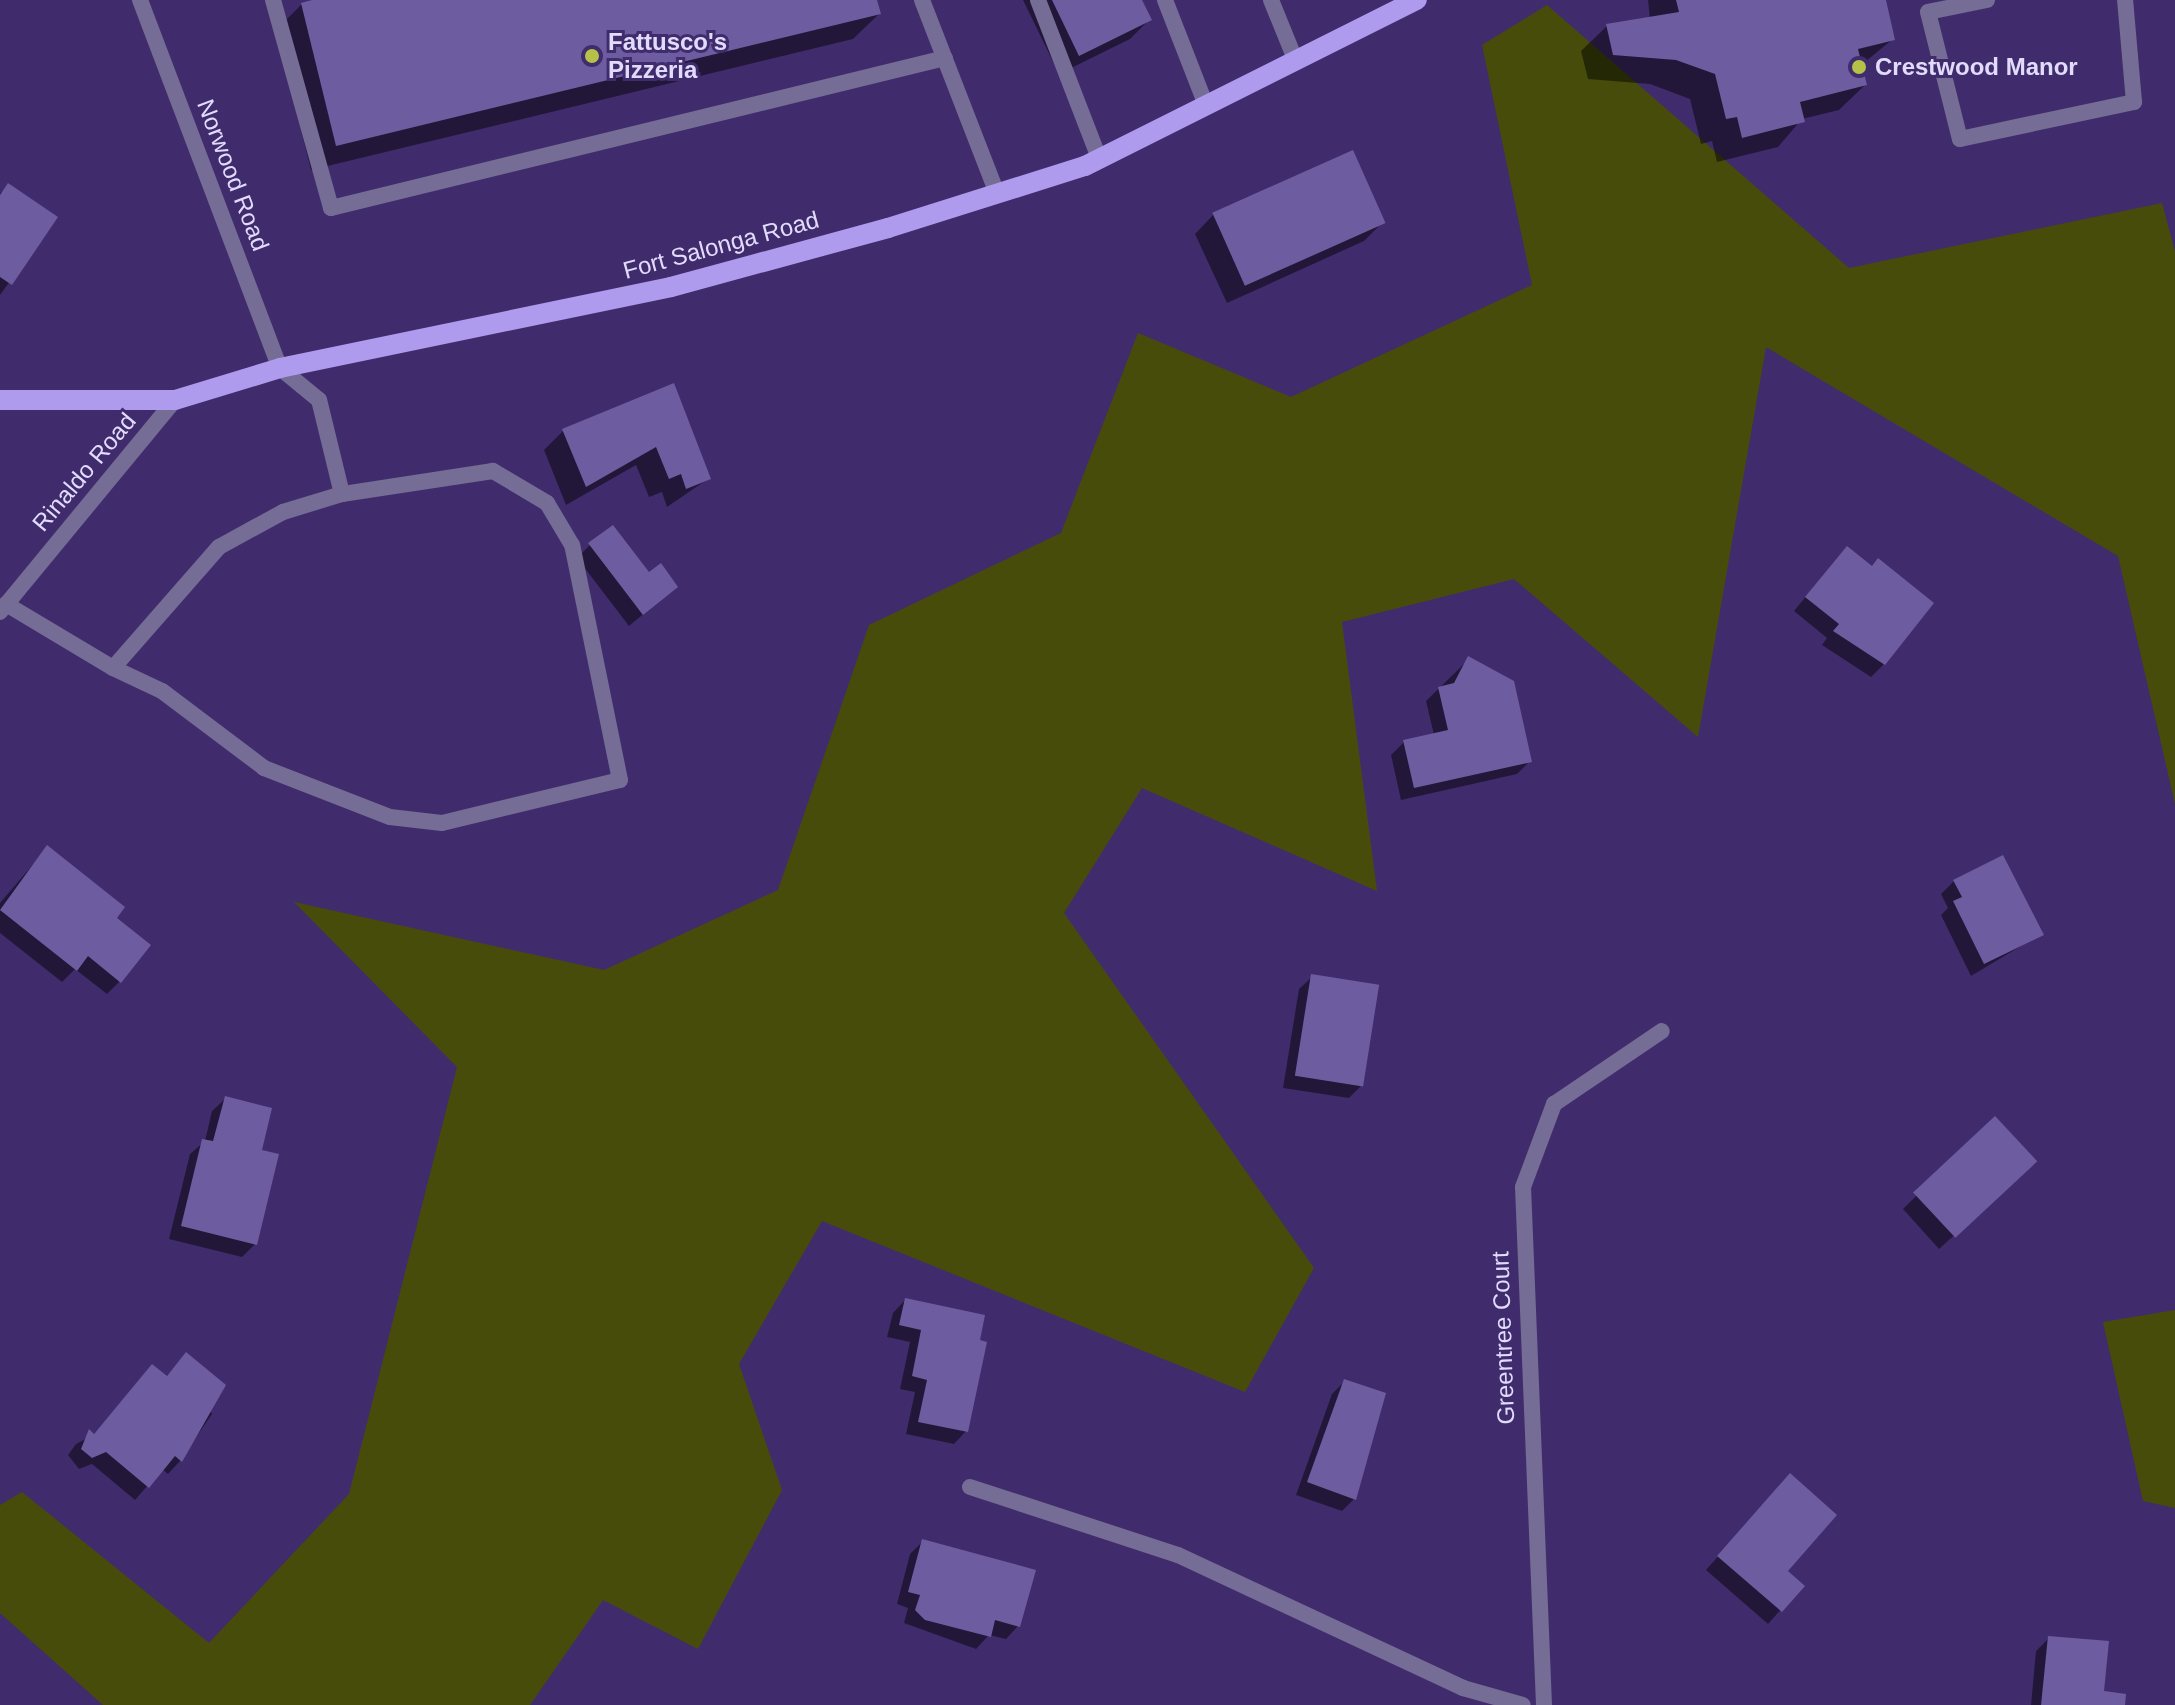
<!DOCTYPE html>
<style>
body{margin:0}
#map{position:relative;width:2175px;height:1705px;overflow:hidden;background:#402c6c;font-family:Arial,sans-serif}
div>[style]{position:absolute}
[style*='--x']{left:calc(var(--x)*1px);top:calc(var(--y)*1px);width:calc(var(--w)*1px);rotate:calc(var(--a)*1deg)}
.green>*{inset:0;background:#474c0b}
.shadow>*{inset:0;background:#0007}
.building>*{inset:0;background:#6e5ca1;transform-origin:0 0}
.service>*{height:16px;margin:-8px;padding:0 8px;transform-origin:8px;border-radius:8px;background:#756d95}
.minor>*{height:16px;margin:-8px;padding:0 8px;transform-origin:8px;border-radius:8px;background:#756d95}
.tertiary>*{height:16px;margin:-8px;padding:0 8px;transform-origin:8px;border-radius:8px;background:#756d95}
.primary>*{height:20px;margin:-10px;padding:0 10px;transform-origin:10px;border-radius:10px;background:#af9bed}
.dots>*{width:22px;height:22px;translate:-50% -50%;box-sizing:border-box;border:4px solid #402c6c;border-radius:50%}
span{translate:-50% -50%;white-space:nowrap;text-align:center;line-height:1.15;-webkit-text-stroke:6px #402c6c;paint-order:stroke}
.poi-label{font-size:24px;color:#e2dcfc;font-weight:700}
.left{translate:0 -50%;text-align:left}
.street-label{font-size:24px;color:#e2dcfc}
</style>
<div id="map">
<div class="green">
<div style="clip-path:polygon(1547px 5px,1849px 268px,2162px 203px,2175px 251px,2175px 804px,2118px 556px,1766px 347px,1698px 737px,1514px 579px,1342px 622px,1377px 891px,1142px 788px,1064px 913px,1314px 1268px,1245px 1392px,822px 1221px,739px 1364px,782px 1490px,698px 1649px,603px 1600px,530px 1705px,103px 1705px,0 1613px,0 1505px,22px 1492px,209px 1643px,349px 1494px,457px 1067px,294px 902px,604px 970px,778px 890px,869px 625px,1061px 533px,1138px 333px,1291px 397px,1532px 285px,1482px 45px)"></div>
<div style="clip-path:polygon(2175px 1310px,2175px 1508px,2143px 1501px,2103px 1322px)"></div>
</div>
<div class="shadow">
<div style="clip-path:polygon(320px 0,875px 0,879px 14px,853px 39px,311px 170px,276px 30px,302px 4px)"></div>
<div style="clip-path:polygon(1023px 0,1140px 0,1149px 20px,1130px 39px,1059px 74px)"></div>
<div style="clip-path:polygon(1648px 0,1883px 0,1893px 39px,1860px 66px,1865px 85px,1839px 110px,1802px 119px,1778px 147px,1717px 162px,1712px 141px,1701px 144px,1690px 99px,1650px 84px,1588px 79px,1581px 51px,1607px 26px,1650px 19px)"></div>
<div style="clip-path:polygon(8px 185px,56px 218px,0 295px,0 194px)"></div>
<div style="clip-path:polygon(1214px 214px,1383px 222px,1364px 241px,1227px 303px,1195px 234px)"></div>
<div style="clip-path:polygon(673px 385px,708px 479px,667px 507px,662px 492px,649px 497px,636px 465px,566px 505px,544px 450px,563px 431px)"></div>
<div style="clip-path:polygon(590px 545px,649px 575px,676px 587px,629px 626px,577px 558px)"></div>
<div style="clip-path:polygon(1835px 561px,1884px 664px,1871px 677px,1822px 645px,1827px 638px,1794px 611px)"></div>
<div style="clip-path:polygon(1469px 659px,1530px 761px,1517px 774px,1401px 800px,1391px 755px,1404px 742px,1434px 735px,1426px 701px)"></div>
<div style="clip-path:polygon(47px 848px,114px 918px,120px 981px,107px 994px,75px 969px,62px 982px,0 933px,0 903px)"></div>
<div style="clip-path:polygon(1954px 881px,2041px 934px,1971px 976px,1941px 915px,1948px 908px,1941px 894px)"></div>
<div style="clip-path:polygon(1312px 977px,1361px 1086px,1349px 1098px,1283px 1088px,1299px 989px)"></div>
<div style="clip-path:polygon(225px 1099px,259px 1151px,255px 1244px,242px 1257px,169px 1239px,190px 1154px,205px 1141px,212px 1111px)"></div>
<div style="clip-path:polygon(1995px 1118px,2022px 1174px,1939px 1249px,1903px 1209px)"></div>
<div style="clip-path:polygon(905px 1300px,983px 1317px,966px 1431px,954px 1444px,906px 1434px,915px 1392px,900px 1389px,910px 1342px,887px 1337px,893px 1313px)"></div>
<div style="clip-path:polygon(186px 1354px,212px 1414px,180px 1461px,168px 1474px,162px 1469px,135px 1500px,92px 1464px,79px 1469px,68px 1455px,76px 1444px,93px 1435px,152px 1366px,166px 1377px)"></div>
<div style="clip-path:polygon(1345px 1381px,1354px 1499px,1342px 1511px,1296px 1495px,1332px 1394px)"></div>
<div style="clip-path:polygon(1777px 1489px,1785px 1571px,1802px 1586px,1768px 1624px,1706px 1570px)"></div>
<div style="clip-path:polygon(923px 1541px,1018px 1626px,1006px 1639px,989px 1635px,976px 1649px,904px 1623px,908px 1608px,897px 1604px,910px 1554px)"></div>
<div style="clip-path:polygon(2049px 1638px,2102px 1693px,2123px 1705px,2031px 1705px,2036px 1651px)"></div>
</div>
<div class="building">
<div style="clip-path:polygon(312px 0,877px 0,881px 14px,336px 146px,301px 3px)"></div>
<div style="clip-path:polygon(1052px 0,1142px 0,1152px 20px,1079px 56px)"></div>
<div style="clip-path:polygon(1676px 0,1886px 0,1895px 40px,1858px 49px,1867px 85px,1800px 102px,1805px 122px,1742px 138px,1737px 117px,1726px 119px,1715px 74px,1676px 60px,1613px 55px,1606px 24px,1679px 12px)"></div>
<div style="left:1353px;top:150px;width:80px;height:154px;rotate:66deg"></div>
<div style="clip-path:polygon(8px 183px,58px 217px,12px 285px,0 277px,0 195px)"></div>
<div style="clip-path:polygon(674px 383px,711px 479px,686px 489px,681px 474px,669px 479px,656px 447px,586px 487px,562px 429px)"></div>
<div style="clip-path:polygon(613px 525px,649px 572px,661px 563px,678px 587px,643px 615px,588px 543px)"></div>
<div style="clip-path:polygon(1847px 546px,1872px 566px,1878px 558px,1934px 603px,1885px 665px,1833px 631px,1839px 624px,1805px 597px)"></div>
<div style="clip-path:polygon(1468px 656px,1514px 681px,1532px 762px,1414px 788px,1403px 740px,1448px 730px,1438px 687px,1454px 683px)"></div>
<div style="clip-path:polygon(47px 845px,125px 907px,117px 918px,151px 945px,121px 983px,88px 956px,77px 971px,0 910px)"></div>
<div style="clip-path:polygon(2003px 855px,2044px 935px,1984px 964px,1953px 901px,1962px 897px,1953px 880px)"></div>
<div style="left:1311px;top:974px;width:69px;height:103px;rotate:9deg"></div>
<div style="clip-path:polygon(225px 1096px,272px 1108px,262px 1150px,279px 1154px,257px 1245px,181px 1226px,202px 1139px,213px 1141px)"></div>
<div style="left:1995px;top:1116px;width:62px;height:112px;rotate:47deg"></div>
<div style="clip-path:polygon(905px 1298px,985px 1315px,980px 1340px,987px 1342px,968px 1432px,918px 1422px,927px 1380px,912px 1376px,921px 1330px,899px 1325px)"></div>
<div style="clip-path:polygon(186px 1352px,226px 1385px,182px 1462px,175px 1456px,149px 1488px,106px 1452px,92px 1458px,81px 1449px,89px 1429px,94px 1434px,152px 1364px,167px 1376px)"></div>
<div style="clip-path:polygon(1344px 1379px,1386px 1393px,1356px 1500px,1307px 1482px)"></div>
<div style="clip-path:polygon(1790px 1473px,1837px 1515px,1788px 1571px,1805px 1586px,1782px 1612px,1717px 1556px)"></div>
<div style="clip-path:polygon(922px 1539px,1036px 1570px,1020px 1627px,995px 1620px,991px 1637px,925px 1620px,915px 1610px,920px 1595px,908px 1592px)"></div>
<div style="clip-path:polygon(2048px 1636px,2109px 1641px,2104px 1691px,2126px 1694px,2125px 1705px,2041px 1705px)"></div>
</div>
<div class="service">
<div style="--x:273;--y:0;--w:216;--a:74.4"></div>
<div style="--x:331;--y:208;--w:632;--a:-13.73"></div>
<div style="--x:922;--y:0;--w:207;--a:68.8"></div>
<div style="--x:1038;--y:0;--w:169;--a:68.9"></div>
<div style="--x:1165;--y:0;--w:113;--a:68.7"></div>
<div style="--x:1271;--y:0;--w:64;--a:67.9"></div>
<div style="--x:1987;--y:0;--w:60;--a:168.5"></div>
<div style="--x:1928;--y:12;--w:131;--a:75.9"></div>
<div style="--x:1960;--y:139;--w:178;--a:-12"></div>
<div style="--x:2134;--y:102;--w:102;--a:-95"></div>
<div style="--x:6;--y:604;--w:125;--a:30.9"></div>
<div style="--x:113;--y:668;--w:161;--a:-48.8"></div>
<div style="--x:219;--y:547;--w:73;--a:-28.7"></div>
<div style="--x:283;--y:512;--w:62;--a:-17"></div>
<div style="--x:342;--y:494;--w:97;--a:-103.7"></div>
<div style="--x:319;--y:400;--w:50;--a:-140.6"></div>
<div style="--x:113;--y:668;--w:54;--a:25.1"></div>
<div style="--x:162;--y:691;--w:128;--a:37"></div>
<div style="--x:264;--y:768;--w:135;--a:21.3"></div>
<div style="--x:390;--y:817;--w:52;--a:6.6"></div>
<div style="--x:442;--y:823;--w:183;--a:-13.6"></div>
<div style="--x:620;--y:780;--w:240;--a:-101.5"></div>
<div style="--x:572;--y:545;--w:49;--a:-120.8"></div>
<div style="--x:547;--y:503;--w:63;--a:-149.3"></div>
<div style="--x:493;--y:471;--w:153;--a:171.3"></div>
<div style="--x:970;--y:1487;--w:219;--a:18.1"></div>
<div style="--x:1178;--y:1555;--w:315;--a:25"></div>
<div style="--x:1463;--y:1688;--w:62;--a:15.8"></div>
</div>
<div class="minor">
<div style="--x:1544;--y:1705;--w:518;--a:-92.32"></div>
<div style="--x:1523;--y:1187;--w:89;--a:-69.5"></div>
<div style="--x:1554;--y:1104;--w:130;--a:-34.1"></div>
</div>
<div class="tertiary">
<div style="--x:140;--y:0;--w:394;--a:69.2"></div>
<div style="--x:0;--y:612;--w:275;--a:-50.5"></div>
</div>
<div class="primary">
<div style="--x:0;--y:400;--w:175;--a:0"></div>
<div style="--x:175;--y:400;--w:110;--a:-16.9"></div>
<div style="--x:280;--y:368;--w:399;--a:-11.7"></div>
<div style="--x:671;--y:287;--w:225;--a:-15.2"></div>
<div style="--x:888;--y:228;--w:207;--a:-17.5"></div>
<div style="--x:1085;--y:166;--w:371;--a:-26.6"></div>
</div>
<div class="dots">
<div style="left:592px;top:56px;background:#b6c148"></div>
<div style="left:1859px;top:67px;background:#b6c148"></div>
</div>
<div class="poi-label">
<span class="left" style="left:608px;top:56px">Fattusco's<br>Pizzeria</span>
<span class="left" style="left:1875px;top:67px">Crestwood Manor</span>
</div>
<div class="street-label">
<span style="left:233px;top:175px;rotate:69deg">Norwood Road</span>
<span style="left:721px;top:245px;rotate:-15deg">Fort Salonga Road</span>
<span style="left:84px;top:472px;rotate:-50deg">Rinaldo Road</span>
<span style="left:1503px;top:1338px;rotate:-92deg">Greentree Court</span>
</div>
</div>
